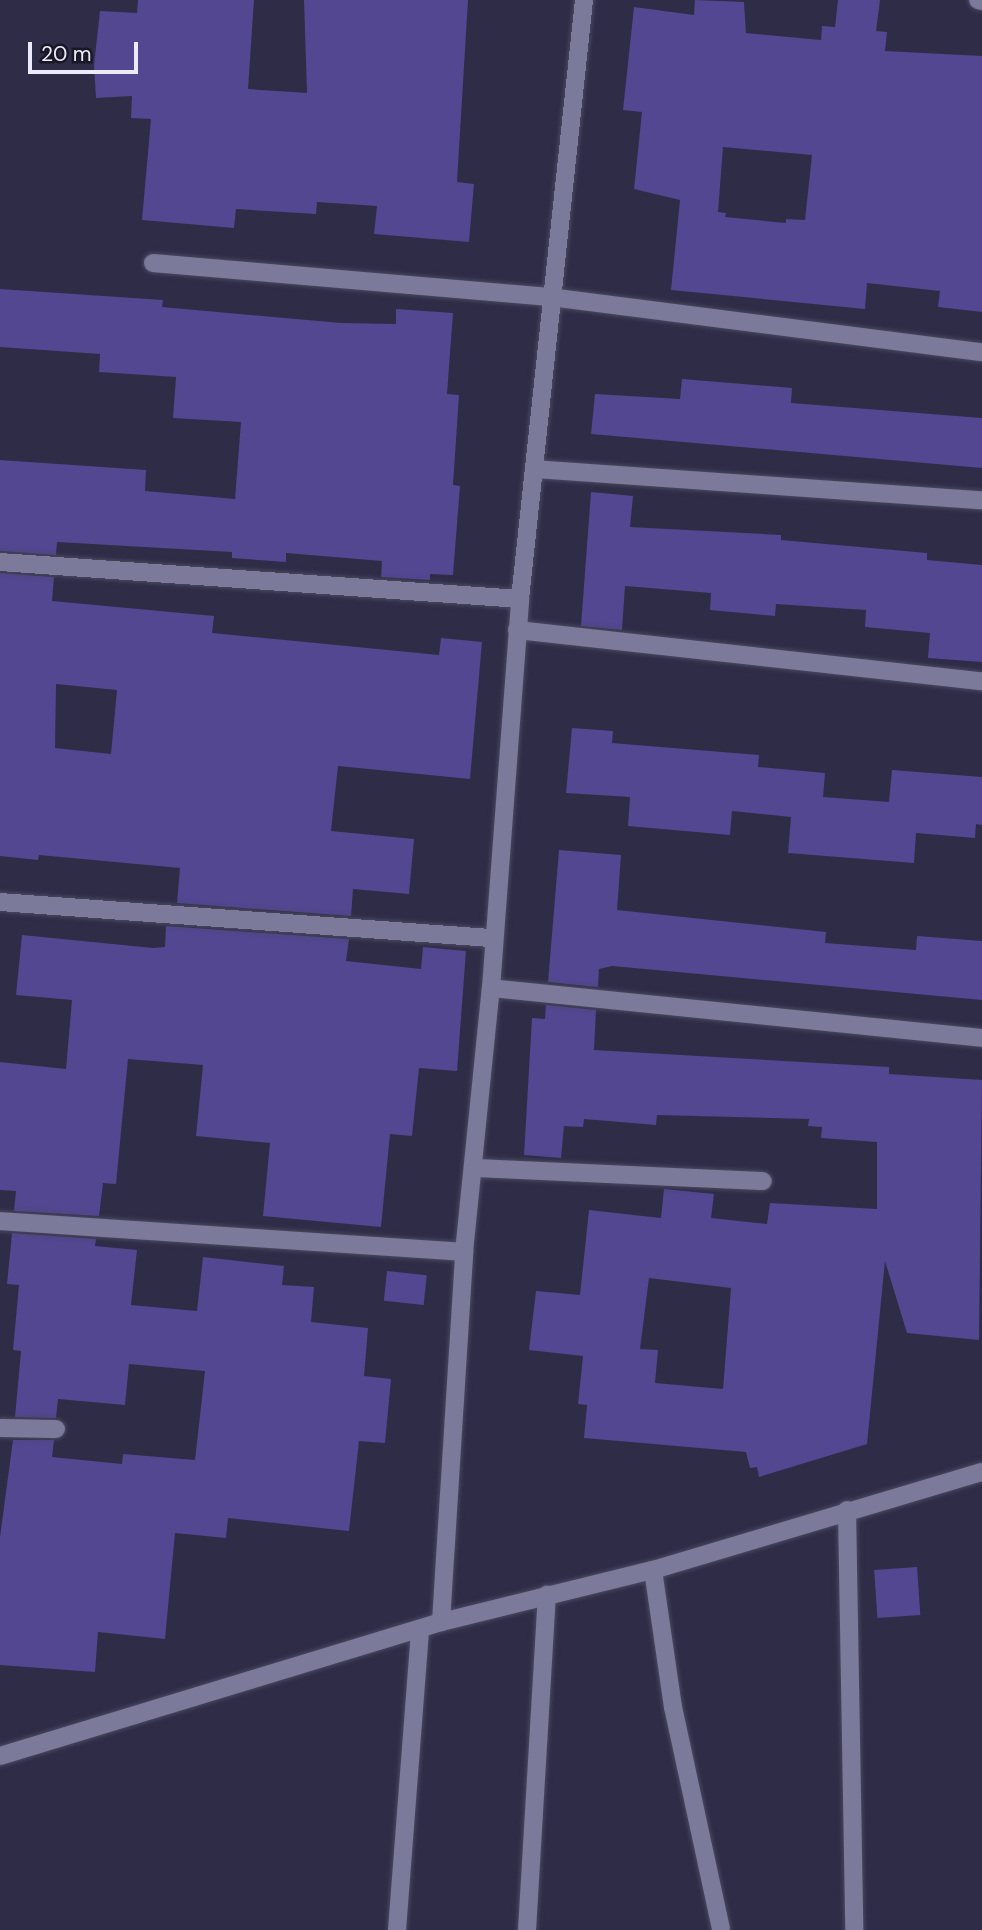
<!DOCTYPE html>
<style>
body{margin:0}
#map{position:relative;width:982px;height:1930px;overflow:hidden;background:#2f2c48;font-family:"DM Sans",sans-serif}
div>[style]{position:absolute}
[style*='--x']{left:calc(var(--x)*1px);top:calc(var(--y)*1px);width:calc(var(--w)*1px);rotate:calc(var(--a)*1deg)}
.building>*{inset:0;background:#524790;transform-origin:0 0}
.roads{filter:drop-shadow(0 0 2px #4b485f) drop-shadow(0 0 2px #4b485f)}
.service>*{height:18px;margin:-9px;padding:0 9px;transform-origin:9px;border-radius:9px;background:#7c7a9a}
.minor>*{height:18px;margin:-9px;padding:0 9px;transform-origin:9px;border-radius:9px;background:#7c7a9a}
.tertiary>*{height:18px;margin:-9px;padding:0 9px;transform-origin:9px;border-radius:9px;background:#7c7a9a}
span{translate:-50% -50%;white-space:nowrap;text-align:center;line-height:1.15;-webkit-text-stroke:7px #181723;paint-order:stroke}
.scale{position:absolute;left:28px;top:42px;width:110px;height:32px;box-sizing:border-box;border:4px solid #ecebfd;border-top:0;padding-left:9px;font-size:21px;line-height:24px;white-space:nowrap;color:#ecebfd;-webkit-text-stroke:5px #181723;paint-order:stroke}
</style>
<div id="map">
<div class="building">
<div style="clip-path:polygon(138px 0,254px 0,248px 89px,307px 93px,304px 0,468px 0,457px 182px,474px 184px,469px 242px,374px 234px,377px 206px,317px 202px,316px 214px,236px 209px,234px 228px,142px 220px,151px 119px,131px 118px,132px 96px,96px 98px,94px 65px,100px 11px,137px 13px)"></div>
<div style="clip-path:polygon(evenodd,695px 0,744px 2px,746px 33px,821px 40px,822px 26px,835px 27px,838px 0,880px 0,876px 31px,887px 32px,885px 51px,982px 56px,982px 312px,938px 307px,940px 291px,867px 283px,865px 309px,671px 290px,680px 200px,634px 189px,642px 112px,623px 110px,634px 7px,694px 15px,695px 0,723px 147px,812px 155px,805px 220px,786px 219px,786px 223px,725px 217px,726px 213px,718px 212px,723px 147px)"></div>
<div style="clip-path:polygon(0 289px,163px 300px,162px 307px,341px 323px,396px 324px,396px 309px,453px 313px,447px 394px,459px 395px,453px 485px,460px 486px,453px 575px,430px 574px,430px 580px,381px 577px,382px 561px,286px 553px,286px 562px,232px 558px,232px 552px,57px 542px,56px 555px,0 551px,0 460px,146px 470px,145px 491px,235px 499px,241px 422px,173px 418px,176px 377px,99px 372px,100px 354px,0 347px)"></div>
<div style="clip-path:polygon(682px 379px,792px 388px,791px 403px,982px 418px,982px 468px,591px 434px,595px 394px,680px 399px)"></div>
<div style="clip-path:polygon(591px 492px,633px 496px,630px 527px,781px 535px,781px 540px,927px 553px,927px 560px,982px 565px,982px 662px,928px 658px,930px 633px,865px 627px,866px 610px,776px 604px,775px 616px,710px 610px,711px 593px,625px 586px,622px 630px,581px 626px)"></div>
<div style="clip-path:polygon(evenodd,0 573px,54px 577px,52px 601px,214px 616px,212px 633px,439px 655px,441px 638px,482px 642px,470px 779px,338px 766px,331px 831px,414px 839px,409px 894px,353px 889px,351px 916px,177px 903px,180px 868px,39px 855px,38px 860px,0 856px,0 573px,56px 684px,117px 690px,111px 754px,55px 748px,56px 684px)"></div>
<div style="clip-path:polygon(572px 728px,613px 731px,612px 743px,759px 755px,758px 767px,825px 773px,823px 797px,889px 802px,892px 770px,982px 777px,982px 825px,976px 824px,975px 838px,916px 833px,914px 863px,788px 853px,791px 817px,732px 811px,730px 835px,628px 826px,630px 797px,566px 793px)"></div>
<div style="clip-path:polygon(559px 850px,621px 855px,617px 910px,826px 932px,825px 943px,916px 950px,917px 936px,982px 941px,982px 1000px,612px 966px,599px 969px,598px 987px,548px 982px)"></div>
<div style="clip-path:polygon(166px 926px,349px 939px,346px 961px,421px 969px,423px 947px,466px 951px,457px 1071px,419px 1068px,412px 1136px,390px 1134px,381px 1227px,263px 1216px,270px 1143px,196px 1136px,203px 1065px,128px 1059px,116px 1184px,103px 1183px,99px 1216px,14px 1211px,16px 1191px,0 1190px,0 1062px,66px 1069px,72px 1000px,16px 995px,22px 935px,153px 948px,165px 947px)"></div>
<div style="clip-path:polygon(evenodd,546px 1005px,596px 1010px,594px 1050px,889px 1067px,889px 1074px,982px 1080px,979px 1340px,907px 1333px,885px 1261px,867px 1444px,759px 1477px,757px 1467px,750px 1468px,746px 1452px,584px 1438px,587px 1405px,578px 1404px,583px 1356px,529px 1350px,536px 1291px,580px 1295px,589px 1210px,661px 1218px,664px 1189px,714px 1194px,711px 1218px,767px 1224px,770px 1203px,877px 1209px,877px 1142px,821px 1138px,822px 1127px,808px 1126px,809px 1119px,657px 1115px,656px 1125px,584px 1119px,583px 1127px,564px 1126px,561px 1158px,524px 1155px,532px 1018px,545px 1019px,546px 1005px,649px 1278px,731px 1288px,723px 1389px,655px 1383px,658px 1350px,640px 1349px,649px 1278px)"></div>
<div style="clip-path:polygon(12px 1233px,96px 1239px,95px 1246px,137px 1250px,131px 1305px,197px 1311px,203px 1257px,284px 1266px,282px 1285px,314px 1287px,311px 1322px,368px 1328px,364px 1376px,391px 1379px,385px 1443px,359px 1441px,349px 1531px,228px 1518px,226px 1538px,175px 1533px,165px 1639px,98px 1632px,95px 1672px,0 1665px,0 1537px,13px 1440px,54px 1440px,52px 1457px,122px 1464px,123px 1454px,195px 1460px,205px 1371px,129px 1364px,125px 1405px,58px 1399px,56px 1418px,15px 1417px,21px 1351px,13px 1350px,19px 1285px,7px 1284px)"></div>
<div style="left:387px;top:1271px;width:40px;height:30px;rotate:6deg"></div>
<div style="left:917px;top:1567px;width:48px;height:43px;rotate:86deg"></div>
</div>
<div class="roads">
<div class="service">
<div style="--x:474;--y:1168;--w:289;--a:2.6"></div>
<div style="--x:0;--y:1428;--w:56;--a:1"></div>
<div style="--x:847;--y:1510;--w:420;--a:89"></div>
<div style="--x:653;--y:1570;--w:138;--a:81.7"></div>
<div style="--x:673;--y:1707;--w:227;--a:77.8"></div>
<div style="--x:397;--y:1930;--w:302;--a:-85.6"></div>
</div>
<div class="minor">
<div style="--x:978;--y:0;--w:4;--a:14"></div>
<div style="--x:153;--y:263;--w:398;--a:4.9"></div>
<div style="--x:550;--y:297;--w:435;--a:7.3"></div>
<div style="--x:534;--y:469;--w:449;--a:4"></div>
<div style="--x:0;--y:562;--w:521;--a:4.07"></div>
<div style="--x:517;--y:630;--w:468;--a:6.3"></div>
<div style="--x:0;--y:902;--w:495;--a:4.2"></div>
<div style="--x:491;--y:988;--w:494;--a:5.8"></div>
<div style="--x:0;--y:1221;--w:465;--a:3.8"></div>
<div style="--x:527;--y:1930;--w:336;--a:-86.6"></div>
</div>
<div class="tertiary">
<div style="--x:441;--y:1622;--w:371;--a:-86.4"></div>
<div style="--x:464;--y:1252;--w:265;--a:-84.2"></div>
<div style="--x:491;--y:988;--w:390;--a:-85.7"></div>
<div style="--x:520;--y:599;--w:602;--a:-83.9"></div>
<div style="--x:0;--y:1756;--w:461;--a:-16.9"></div>
<div style="--x:441;--y:1622;--w:218;--a:-13.8"></div>
<div style="--x:653;--y:1570;--w:343;--a:-16.6"></div>
</div>
</div>
<div class="scale">20 m</div>
</div>
